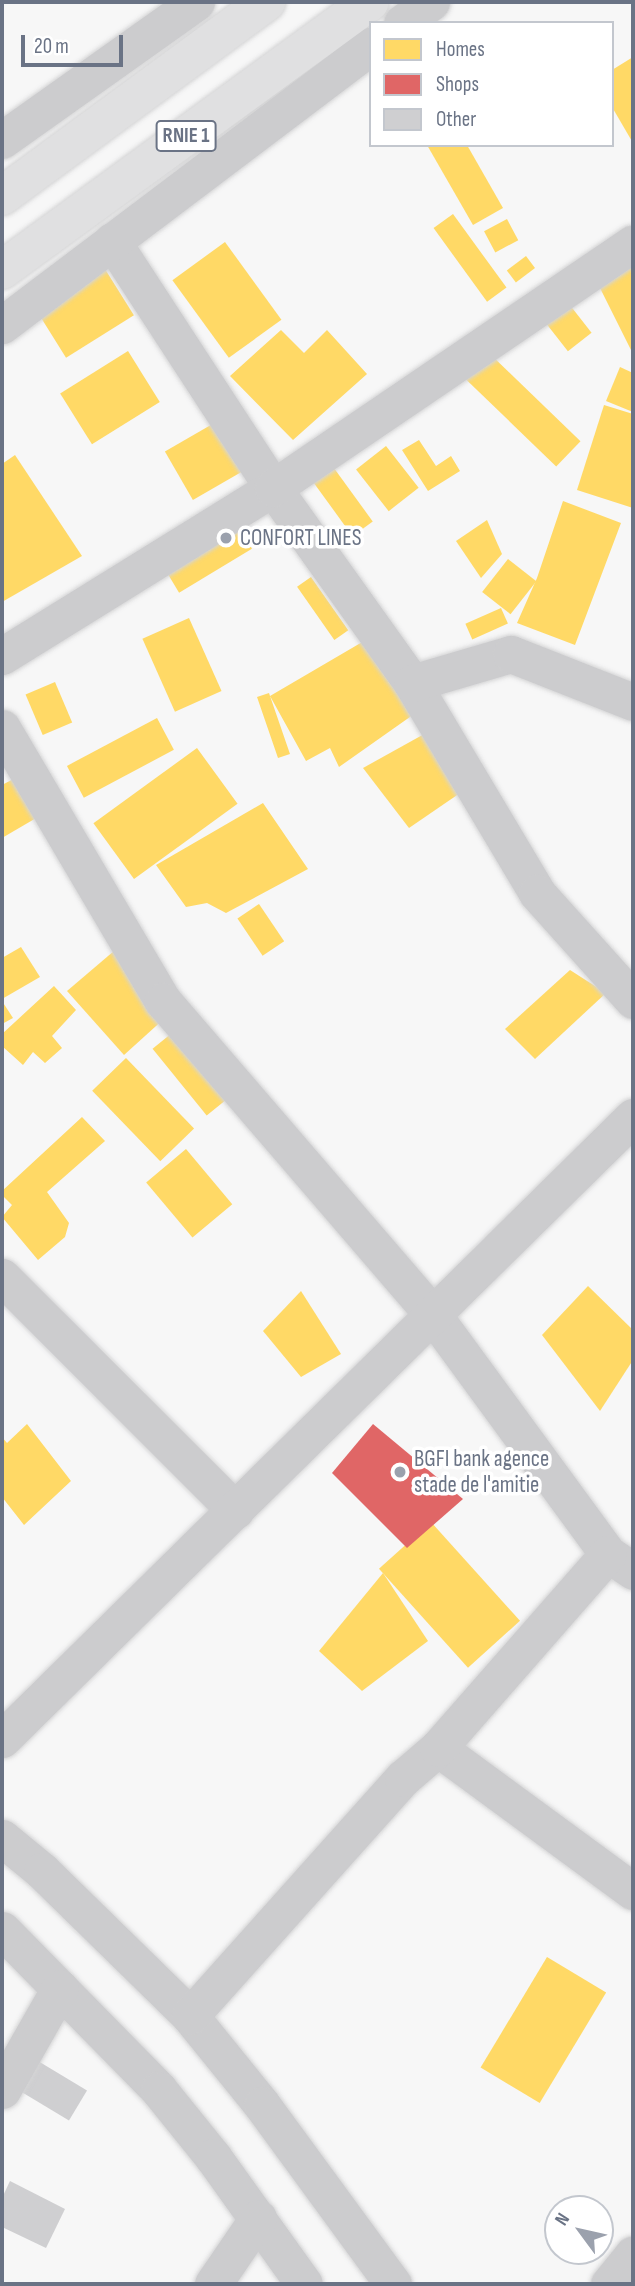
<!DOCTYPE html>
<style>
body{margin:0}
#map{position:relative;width:635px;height:2286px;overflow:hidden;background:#f7f7f7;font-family:"Sofia Sans Condensed",sans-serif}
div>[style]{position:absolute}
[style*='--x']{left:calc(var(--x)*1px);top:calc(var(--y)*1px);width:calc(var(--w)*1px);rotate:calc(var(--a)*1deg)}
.homes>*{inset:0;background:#ffd966;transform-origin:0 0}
.shops>*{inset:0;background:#e06666}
.building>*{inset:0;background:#cfcfd1;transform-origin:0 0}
.roads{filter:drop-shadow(0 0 2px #d4d4d5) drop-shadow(0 0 2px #d4d4d5)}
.minor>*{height:37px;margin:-18.5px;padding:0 18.5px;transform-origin:18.5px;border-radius:18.5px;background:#ccccce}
.highway>*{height:38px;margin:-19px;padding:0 19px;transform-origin:19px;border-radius:19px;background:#e0e0e1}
.dots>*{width:19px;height:19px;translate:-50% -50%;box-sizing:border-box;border:4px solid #fff;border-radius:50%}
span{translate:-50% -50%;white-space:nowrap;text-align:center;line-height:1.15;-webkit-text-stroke:7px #fff;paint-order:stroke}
.shield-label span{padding:2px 5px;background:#fff;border:2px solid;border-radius:5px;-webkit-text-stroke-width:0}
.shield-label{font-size:21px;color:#6a7385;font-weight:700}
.poi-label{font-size:23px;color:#6a7385}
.left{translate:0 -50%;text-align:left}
.frame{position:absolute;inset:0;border:4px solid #6a7385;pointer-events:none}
.legend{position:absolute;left:369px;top:21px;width:245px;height:126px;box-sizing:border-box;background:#fff;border:2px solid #c3c7ce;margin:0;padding:9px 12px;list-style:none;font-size:21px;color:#6a7385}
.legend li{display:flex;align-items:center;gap:14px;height:35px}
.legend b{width:35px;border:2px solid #c3c7ce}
.north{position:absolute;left:544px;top:2195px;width:70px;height:70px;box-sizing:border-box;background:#fff;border:2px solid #c3c7ce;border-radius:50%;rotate:303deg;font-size:19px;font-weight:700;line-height:28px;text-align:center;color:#6a7385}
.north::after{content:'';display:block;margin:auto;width:24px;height:32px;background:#9ba1ad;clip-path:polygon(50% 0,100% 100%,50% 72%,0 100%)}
.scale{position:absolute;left:21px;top:35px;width:102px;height:32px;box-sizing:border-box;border:4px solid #6a7385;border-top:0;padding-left:9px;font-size:21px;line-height:24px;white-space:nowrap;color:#6a7385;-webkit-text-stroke:5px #fff;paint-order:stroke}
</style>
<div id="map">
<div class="homes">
<div style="clip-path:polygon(633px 57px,633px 143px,612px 107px,612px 70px)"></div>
<div style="clip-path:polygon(427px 145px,467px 145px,503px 208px,473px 225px)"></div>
<div style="left:453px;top:214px;width:91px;height:24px;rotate:54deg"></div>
<div style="left:507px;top:219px;width:24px;height:26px;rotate:62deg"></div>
<div style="left:225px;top:242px;width:96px;height:65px;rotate:54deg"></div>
<div style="clip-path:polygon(633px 251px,633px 354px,592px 272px)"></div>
<div style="left:526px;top:256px;width:15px;height:24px;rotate:53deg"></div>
<div style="left:100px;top:261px;width:64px;height:80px;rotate:58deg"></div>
<div style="left:562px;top:295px;width:48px;height:30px;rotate:52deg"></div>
<div style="clip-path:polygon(281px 330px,304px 353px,327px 330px,367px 374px,293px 440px,230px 376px)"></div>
<div style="left:128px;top:351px;width:60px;height:80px;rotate:58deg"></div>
<div style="left:487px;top:351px;width:130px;height:35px;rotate:44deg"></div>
<div style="clip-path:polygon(620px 367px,633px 373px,633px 412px,606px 401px)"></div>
<div style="clip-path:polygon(604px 405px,633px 414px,633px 508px,577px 490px)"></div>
<div style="left:216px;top:422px;width:56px;height:59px;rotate:60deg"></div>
<div style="clip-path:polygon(419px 440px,436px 466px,451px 456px,460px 471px,428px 491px,402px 450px)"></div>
<div style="left:386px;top:446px;width:53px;height:38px;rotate:52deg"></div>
<div style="clip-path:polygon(15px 455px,82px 556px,2px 602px,2px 464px)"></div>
<div style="left:331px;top:464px;width:71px;height:25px;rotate:54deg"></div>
<div style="clip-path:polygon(563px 501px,621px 523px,575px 645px,517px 623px,537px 578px)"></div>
<div style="clip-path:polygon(487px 520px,502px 554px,481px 578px,456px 541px)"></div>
<div style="left:237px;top:524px;width:29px;height:85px;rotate:59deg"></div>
<div style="left:508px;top:559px;width:36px;height:42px;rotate:38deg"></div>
<div style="left:311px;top:577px;width:65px;height:17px;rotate:55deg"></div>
<div style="left:501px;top:608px;width:17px;height:39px;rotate:66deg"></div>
<div style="left:189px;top:618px;width:80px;height:51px;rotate:66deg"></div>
<div style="clip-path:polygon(364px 641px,417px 712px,339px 767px,330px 748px,306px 761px,270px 696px,290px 754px,278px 758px,257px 697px,269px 693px,270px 696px)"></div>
<div style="left:55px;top:682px;width:44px;height:32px;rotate:67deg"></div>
<div style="left:157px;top:718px;width:36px;height:102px;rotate:62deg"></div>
<div style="clip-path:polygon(426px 733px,463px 791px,409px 828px,363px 768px)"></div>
<div style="left:197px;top:748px;width:69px;height:128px;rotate:54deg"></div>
<div style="clip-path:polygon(21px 775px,43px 814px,2px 838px,2px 785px)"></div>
<div style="clip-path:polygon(263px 803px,308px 869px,226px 913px,207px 903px,186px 907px,156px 865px)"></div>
<div style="left:259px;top:904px;width:45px;height:26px;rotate:56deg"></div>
<div style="clip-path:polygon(121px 945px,166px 1017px,124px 1055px,67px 991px)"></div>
<div style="clip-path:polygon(21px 947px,40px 977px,2px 999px,2px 958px)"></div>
<div style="clip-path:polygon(570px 970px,606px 993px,535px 1059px,505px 1029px)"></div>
<div style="clip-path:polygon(54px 986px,76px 1010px,52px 1036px,62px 1048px,45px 1063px,33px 1052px,23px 1065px,2px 1046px,2px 1034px)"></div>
<div style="clip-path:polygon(2px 1001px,13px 1018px,2px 1024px)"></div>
<div style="left:172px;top:1033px;width:86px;height:25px;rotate:51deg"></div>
<div style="left:126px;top:1058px;width:98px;height:47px;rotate:46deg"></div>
<div style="clip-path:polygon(82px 1117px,105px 1141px,47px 1192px,69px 1223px,65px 1237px,38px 1260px,2px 1217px,12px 1205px,2px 1195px,2px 1191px)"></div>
<div style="left:186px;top:1149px;width:72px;height:52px;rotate:50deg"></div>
<div style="clip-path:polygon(588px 1286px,633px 1330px,633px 1360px,600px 1411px,542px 1335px)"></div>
<div style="clip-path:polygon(301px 1291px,341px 1354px,301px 1377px,263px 1331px)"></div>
<div style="clip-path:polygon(27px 1424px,71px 1481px,24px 1525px,2px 1497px,2px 1437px,7px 1443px)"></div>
<div style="left:431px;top:1522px;width:133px;height:70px;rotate:48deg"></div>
<div style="clip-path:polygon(383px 1573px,428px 1641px,362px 1691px,319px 1651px)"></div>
<div style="left:547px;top:1957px;width:69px;height:129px;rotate:31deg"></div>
</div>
<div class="shops">
<div style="clip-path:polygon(373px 1424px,463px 1499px,407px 1548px,332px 1473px)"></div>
</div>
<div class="building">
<div style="left:33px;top:2058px;width:63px;height:35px;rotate:31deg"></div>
<div style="clip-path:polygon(10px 2181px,65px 2209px,46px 2248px,2px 2227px,2px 2198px)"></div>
</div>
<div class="roads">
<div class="minor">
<div style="--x:402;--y:23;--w:36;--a:-36"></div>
<div style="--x:2;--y:140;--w:238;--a:-35.4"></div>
<div style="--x:112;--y:241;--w:295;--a:56.9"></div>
<div style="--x:273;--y:488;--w:239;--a:54.5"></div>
<div style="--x:412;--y:683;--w:244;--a:59.2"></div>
<div style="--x:537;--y:893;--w:144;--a:48.1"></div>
<div style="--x:2;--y:325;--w:463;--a:-37.1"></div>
<div style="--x:2;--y:656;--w:319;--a:-31.8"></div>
<div style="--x:273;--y:488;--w:435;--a:-34.2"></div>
<div style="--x:412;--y:683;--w:103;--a:-16.3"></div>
<div style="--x:511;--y:654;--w:131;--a:21.5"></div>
<div style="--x:2;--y:728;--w:317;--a:59.5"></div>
<div style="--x:163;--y:1001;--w:414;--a:49.3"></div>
<div style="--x:433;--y:1315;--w:296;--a:53.8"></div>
<div style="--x:608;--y:1554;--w:30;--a:34"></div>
<div style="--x:2;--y:1277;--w:330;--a:45"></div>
<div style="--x:2;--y:1739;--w:886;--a:-44.59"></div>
<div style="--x:438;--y:1748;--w:242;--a:36.3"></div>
<div style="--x:2;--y:1838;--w:52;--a:39.5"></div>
<div style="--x:42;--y:1871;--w:207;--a:44.4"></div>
<div style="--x:190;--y:2016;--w:114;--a:51"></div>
<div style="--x:262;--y:2105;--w:222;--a:53.8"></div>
<div style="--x:2;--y:1930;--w:224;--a:45.5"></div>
<div style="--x:159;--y:2090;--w:86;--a:51.1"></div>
<div style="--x:213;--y:2157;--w:156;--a:54.4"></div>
<div style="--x:190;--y:2016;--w:319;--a:-48.2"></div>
<div style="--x:403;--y:1778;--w:46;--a:-40.6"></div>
<div style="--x:438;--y:1748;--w:258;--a:-48.8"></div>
<div style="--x:2;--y:2090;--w:117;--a:-60.4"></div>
<div style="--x:213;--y:2284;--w:80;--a:-55.7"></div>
<div style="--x:609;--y:2284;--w:38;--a:-51"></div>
</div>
<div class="highway">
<div style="--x:2;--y:196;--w:328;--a:-36.3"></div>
<div style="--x:2;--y:270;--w:455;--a:-36.1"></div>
</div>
</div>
<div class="dots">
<div style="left:226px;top:538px;background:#9ba1ad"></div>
<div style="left:400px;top:1472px;background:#9ba1ad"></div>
</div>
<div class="shield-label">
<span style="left:186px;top:136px">RNIE 1</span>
</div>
<div class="poi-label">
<span class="left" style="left:240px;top:538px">CONFORT LINES</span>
<span class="left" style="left:414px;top:1472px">BGFI bank agence<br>stade de l'amitie</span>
</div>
<div class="frame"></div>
<ul class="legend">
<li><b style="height:19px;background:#ffd966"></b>Homes</li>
<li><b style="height:19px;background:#e06666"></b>Shops</li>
<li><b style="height:19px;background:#cfcfd1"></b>Other</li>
</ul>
<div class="north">N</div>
<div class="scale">20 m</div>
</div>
